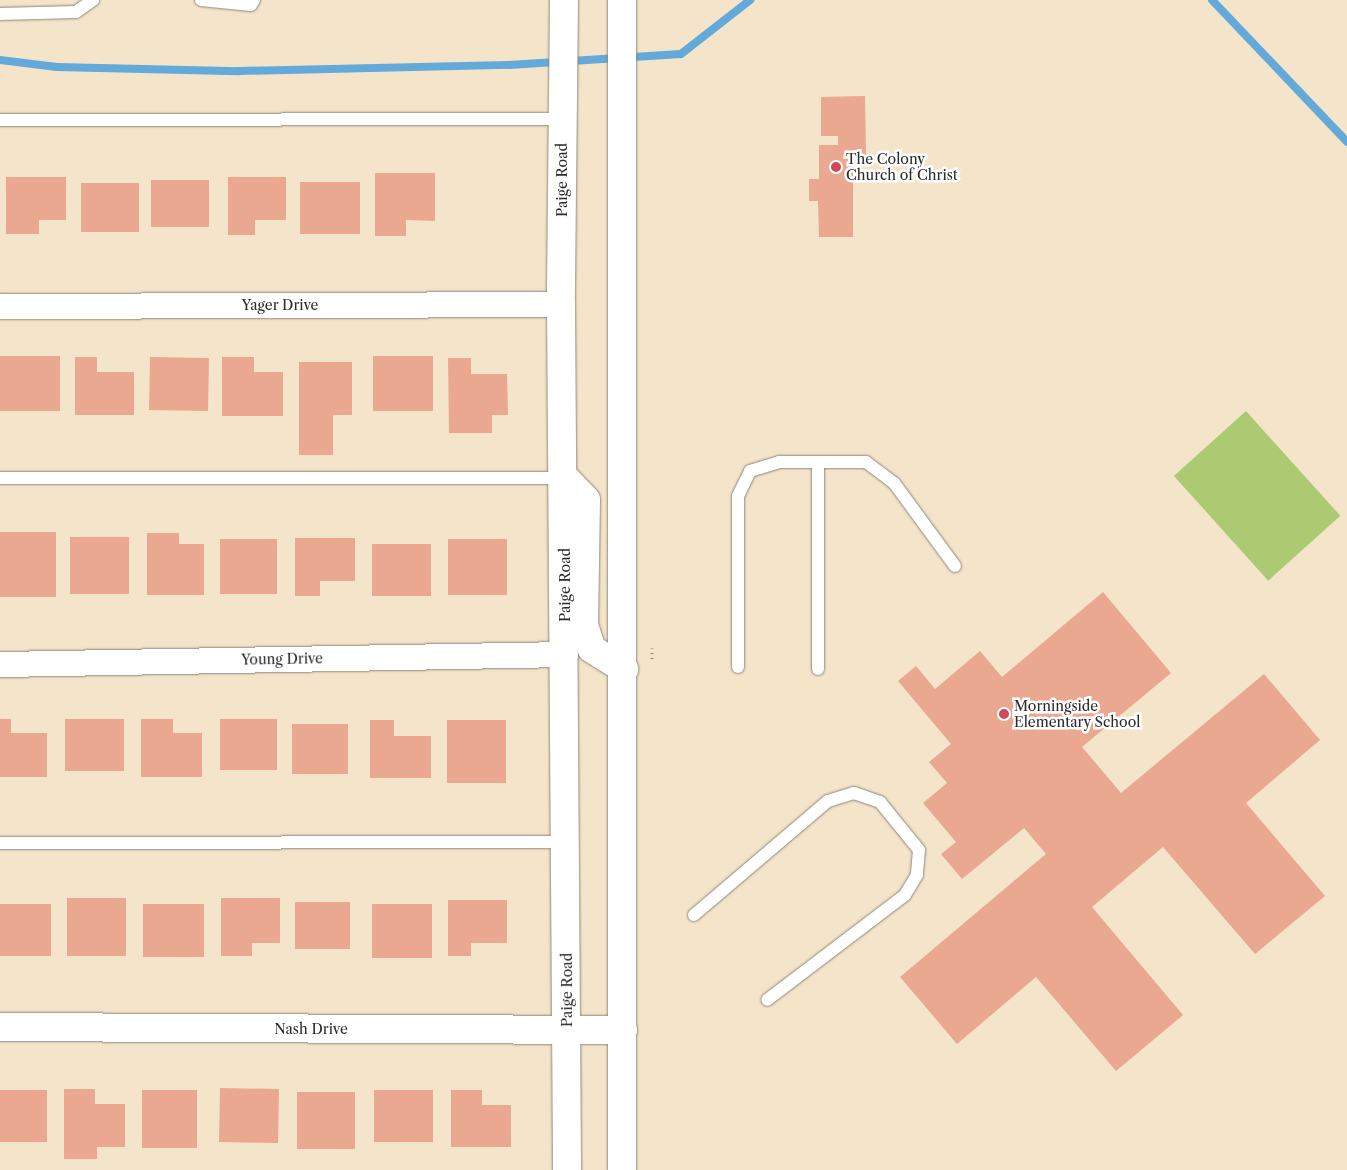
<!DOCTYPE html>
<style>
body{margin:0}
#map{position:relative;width:1347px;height:1170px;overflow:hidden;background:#f3e4ca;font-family:"Libre Caslon Text",serif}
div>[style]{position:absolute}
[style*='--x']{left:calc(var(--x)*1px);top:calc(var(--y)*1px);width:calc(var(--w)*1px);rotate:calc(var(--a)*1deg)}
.green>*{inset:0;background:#acca72;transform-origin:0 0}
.stream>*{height:8px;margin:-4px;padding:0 4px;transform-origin:4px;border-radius:4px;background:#63a9d9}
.building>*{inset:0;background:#e9a88f;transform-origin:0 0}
.path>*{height:3px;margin-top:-1.5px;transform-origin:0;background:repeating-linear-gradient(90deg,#8f887a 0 1px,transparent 0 5px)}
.roads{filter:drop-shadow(0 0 1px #8f887a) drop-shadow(0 0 1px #8f887a)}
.service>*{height:12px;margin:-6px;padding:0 6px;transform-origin:6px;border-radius:6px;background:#fff}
.minor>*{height:25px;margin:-12.5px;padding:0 12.5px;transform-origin:12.5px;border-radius:12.5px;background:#fff}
.tertiary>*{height:28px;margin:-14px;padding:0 14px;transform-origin:14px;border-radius:14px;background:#fff}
.secondary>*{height:28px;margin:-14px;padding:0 14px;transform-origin:14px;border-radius:14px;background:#fff}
.dots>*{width:14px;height:14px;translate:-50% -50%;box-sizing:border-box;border:2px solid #fff;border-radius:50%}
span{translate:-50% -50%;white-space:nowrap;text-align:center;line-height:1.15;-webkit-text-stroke:5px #fff;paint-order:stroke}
.poi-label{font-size:14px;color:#2b2b2b}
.left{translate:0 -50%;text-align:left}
.street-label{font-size:14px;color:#2b2b2b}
</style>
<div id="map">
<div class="green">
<div style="left:1246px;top:411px;width:141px;height:97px;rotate:48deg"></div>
</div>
<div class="stream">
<div style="--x:1212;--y:0;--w:196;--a:46.4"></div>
<div style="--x:0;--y:60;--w:57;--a:7"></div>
<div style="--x:57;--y:67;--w:182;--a:1.3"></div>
<div style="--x:239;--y:71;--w:270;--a:-1.3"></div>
<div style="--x:509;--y:65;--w:172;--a:-3.7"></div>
<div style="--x:681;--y:54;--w:88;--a:-38"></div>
</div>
<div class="building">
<div style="clip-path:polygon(865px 96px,866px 155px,853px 155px,853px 237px,819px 237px,818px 201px,809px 201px,809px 179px,819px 179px,819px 145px,838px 145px,838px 136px,821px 136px,821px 97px)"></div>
<div style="clip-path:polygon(375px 173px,435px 173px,435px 221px,406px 220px,406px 236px,375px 236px)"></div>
<div style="clip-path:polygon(6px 177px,66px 177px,66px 220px,39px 220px,39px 234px,6px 234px)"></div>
<div style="clip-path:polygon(228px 177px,286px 177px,286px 220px,255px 220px,255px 235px,228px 235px)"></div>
<div style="left:151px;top:180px;width:58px;height:47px"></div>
<div style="left:300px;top:182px;width:60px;height:52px"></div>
<div style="left:81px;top:183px;width:58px;height:49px"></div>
<div style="left:0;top:356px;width:60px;height:55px"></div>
<div style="left:373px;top:356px;width:60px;height:55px"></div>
<div style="clip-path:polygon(75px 357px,97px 357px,97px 372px,134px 372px,134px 415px,75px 415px)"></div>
<div style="left:150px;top:357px;width:59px;height:53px;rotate:1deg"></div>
<div style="clip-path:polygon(222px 357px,254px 357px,254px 372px,283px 372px,283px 416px,222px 416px)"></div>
<div style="clip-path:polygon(448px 358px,471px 358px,471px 374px,507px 374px,508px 415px,492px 415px,492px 433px,449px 433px)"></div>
<div style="clip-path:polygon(299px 362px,352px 362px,352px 415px,333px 415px,333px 455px,299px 455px)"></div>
<div style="left:0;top:532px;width:56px;height:65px"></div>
<div style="clip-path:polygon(147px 533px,179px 533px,179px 544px,204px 544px,204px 595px,147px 595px)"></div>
<div style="left:70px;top:537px;width:59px;height:57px"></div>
<div style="clip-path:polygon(295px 538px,355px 538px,355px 581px,320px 581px,320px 596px,295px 596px)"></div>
<div style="left:220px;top:539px;width:57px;height:55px"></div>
<div style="left:448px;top:539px;width:59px;height:56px"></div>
<div style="left:372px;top:544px;width:59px;height:52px"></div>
<div style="clip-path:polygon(1103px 592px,1171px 673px,1082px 747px,1121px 793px,1264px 674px,1320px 740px,1246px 803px,1325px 896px,1255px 954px,1163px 847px,1092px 907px,1183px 1015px,1116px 1071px,1036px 977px,957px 1044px,900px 977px,1046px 854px,1024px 828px,962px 879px,941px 854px,956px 842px,923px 803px,947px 783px,929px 762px,951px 744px,898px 681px,916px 666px,935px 689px,980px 651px,1002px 677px)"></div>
<div style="clip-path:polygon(0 719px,11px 719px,11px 733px,47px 733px,47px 777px,0 777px)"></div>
<div style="left:65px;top:719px;width:59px;height:52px"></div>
<div style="clip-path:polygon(141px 719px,173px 719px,173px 733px,202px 733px,202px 777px,141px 777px)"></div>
<div style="left:220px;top:719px;width:57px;height:51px"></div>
<div style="clip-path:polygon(370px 720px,394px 720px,394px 736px,431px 736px,431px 778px,370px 778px)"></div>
<div style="left:447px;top:720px;width:59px;height:63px"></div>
<div style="left:292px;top:724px;width:56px;height:50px"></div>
<div style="left:67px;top:898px;width:59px;height:58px"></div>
<div style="clip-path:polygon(221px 898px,280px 898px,280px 943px,252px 943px,252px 956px,221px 956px)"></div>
<div style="clip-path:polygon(448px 900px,507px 900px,507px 943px,471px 943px,471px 956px,448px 956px)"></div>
<div style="left:295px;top:902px;width:55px;height:47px"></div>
<div style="left:0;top:904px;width:51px;height:52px"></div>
<div style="left:143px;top:904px;width:61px;height:53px"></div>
<div style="left:372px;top:904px;width:60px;height:54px"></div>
<div style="left:220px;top:1088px;width:59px;height:54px;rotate:1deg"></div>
<div style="clip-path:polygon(64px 1089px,95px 1089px,95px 1104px,125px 1104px,125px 1147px,97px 1147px,97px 1159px,64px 1159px)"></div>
<div style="left:0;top:1090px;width:47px;height:52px"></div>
<div style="left:142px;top:1090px;width:55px;height:58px"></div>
<div style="left:374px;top:1090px;width:59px;height:52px"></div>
<div style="clip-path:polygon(451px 1090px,482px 1090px,482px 1105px,511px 1105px,511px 1147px,451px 1147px)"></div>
<div style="left:297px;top:1092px;width:58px;height:57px"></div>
</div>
<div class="path">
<div style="--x:652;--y:648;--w:14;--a:90"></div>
</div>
<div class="roads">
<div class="service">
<div style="--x:201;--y:0;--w:50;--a:5.7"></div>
<div style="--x:251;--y:5;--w:6;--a:-59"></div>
<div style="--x:0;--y:14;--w:76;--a:-1.5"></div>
<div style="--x:76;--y:12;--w:21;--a:-35"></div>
<div style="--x:0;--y:120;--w:562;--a:-0.1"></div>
<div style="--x:818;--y:462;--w:207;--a:90"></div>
<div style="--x:0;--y:478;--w:565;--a:0"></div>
<div style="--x:738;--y:667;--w:171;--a:-90"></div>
<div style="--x:738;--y:496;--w:28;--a:-64"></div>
<div style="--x:750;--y:471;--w:30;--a:-17"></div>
<div style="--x:779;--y:462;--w:87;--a:0"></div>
<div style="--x:866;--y:462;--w:35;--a:37"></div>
<div style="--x:894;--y:483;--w:103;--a:53.7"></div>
<div style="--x:0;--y:843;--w:567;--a:-0.1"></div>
<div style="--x:694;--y:915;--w:176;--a:-40.4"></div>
<div style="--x:828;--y:801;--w:27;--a:-17"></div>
<div style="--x:854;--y:793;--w:28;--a:19"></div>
<div style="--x:880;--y:802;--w:62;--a:50.9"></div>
<div style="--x:919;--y:850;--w:25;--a:95"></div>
<div style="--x:917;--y:875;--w:23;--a:121"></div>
<div style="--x:905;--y:895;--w:173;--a:142.7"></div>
</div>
<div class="minor">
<div style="--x:0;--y:306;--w:561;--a:-0.2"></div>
<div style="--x:0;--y:664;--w:565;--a:-1.01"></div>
</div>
<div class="tertiary">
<div style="--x:0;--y:1027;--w:623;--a:0.28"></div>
</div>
<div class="secondary">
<div style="--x:564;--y:0;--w:304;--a:90.6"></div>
<div style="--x:561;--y:304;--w:866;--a:89.6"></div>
<div style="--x:565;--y:478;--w:30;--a:46"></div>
<div style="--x:586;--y:500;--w:125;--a:90.9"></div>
<div style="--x:584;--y:625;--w:25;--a:72"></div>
<div style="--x:592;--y:649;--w:38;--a:32"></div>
<div style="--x:622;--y:1170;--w:1170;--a:-90"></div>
</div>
</div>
<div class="dots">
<div style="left:836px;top:167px;background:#d1495b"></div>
<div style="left:1004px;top:714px;background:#d1495b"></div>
</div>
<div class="poi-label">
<span class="left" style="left:846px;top:167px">The Colony<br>Church of Christ</span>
<span class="left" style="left:1014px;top:714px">Morningside<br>Elementary School</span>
</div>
<div class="street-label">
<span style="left:562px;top:180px;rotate:-90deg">Paige Road</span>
<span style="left:280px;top:305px">Yager Drive</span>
<span style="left:565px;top:585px;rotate:-90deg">Paige Road</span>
<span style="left:282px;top:659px;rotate:-1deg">Young Drive</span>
<span style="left:567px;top:990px;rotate:-90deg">Paige Road</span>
<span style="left:311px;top:1029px">Nash Drive</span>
</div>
</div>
